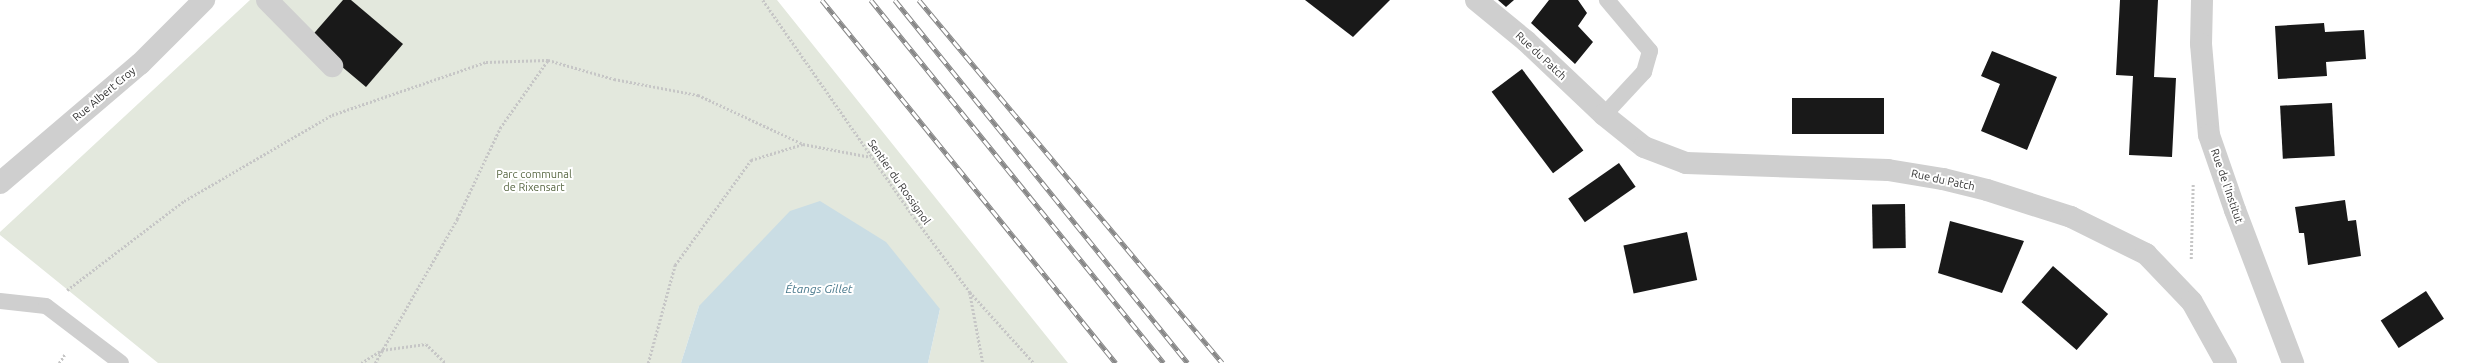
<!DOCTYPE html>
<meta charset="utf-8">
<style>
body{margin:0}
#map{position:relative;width:2488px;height:363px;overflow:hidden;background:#fff;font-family:Ubuntu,sans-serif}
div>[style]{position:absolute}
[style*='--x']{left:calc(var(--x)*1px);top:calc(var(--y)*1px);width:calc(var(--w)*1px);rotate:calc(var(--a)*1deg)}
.green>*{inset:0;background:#e3e8dd}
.water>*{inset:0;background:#cadde4}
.building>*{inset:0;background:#191919;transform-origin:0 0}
.path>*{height:2.5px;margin-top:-1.25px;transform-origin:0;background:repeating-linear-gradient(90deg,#c6c6c6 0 2px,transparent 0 4px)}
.service>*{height:16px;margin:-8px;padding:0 8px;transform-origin:8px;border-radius:8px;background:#cfcfcf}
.minor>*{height:22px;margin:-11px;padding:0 11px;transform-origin:11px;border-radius:11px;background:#cfcfcf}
.tertiary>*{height:22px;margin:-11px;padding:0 11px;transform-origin:11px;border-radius:11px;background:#cfcfcf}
.rail>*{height:4.5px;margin-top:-2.25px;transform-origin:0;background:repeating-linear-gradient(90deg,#fff 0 9px,#878787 0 18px);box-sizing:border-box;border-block:1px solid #878787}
span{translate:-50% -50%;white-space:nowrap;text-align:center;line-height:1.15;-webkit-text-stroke:4px #fff;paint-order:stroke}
.street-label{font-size:11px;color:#323232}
.park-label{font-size:11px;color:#5a6945}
.water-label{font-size:12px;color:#49798c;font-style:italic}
</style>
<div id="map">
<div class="green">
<div style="clip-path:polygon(250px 0,777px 0,1068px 363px,928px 363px,940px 309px,699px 306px,681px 363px,158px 363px,0 235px,0 232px)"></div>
</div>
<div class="water">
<div style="clip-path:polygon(820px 201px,886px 242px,940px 309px,928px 363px,681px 363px,699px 306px,790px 211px)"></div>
</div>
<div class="building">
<div style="clip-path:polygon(343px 0,351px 0,403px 44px,366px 87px,309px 39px)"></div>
<div style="clip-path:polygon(1305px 0,1390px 0,1353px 37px)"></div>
<div style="clip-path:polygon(1498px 0,1514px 0,1506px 7px)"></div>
<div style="clip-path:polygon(1549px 0,1578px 0,1587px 13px,1578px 26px,1593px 42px,1575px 64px,1531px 23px)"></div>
<div style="clip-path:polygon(2120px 0,2158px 0,2154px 77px,2176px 78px,2172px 157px,2129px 155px,2133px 76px,2116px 75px)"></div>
<div style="clip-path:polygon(2324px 23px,2325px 32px,2364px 30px,2366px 59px,2326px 62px,2327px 76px,2278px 79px,2275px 26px)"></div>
<div style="clip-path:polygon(1992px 51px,2057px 77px,2027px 150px,1981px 131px,2000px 84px,1981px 76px)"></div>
<div style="left:1522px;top:69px;width:102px;height:38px;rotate:53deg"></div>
<div style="left:1792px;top:98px;width:92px;height:36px"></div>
<div style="left:2332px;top:103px;width:53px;height:52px;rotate:87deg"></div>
<div style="left:1619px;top:163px;width:29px;height:62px;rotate:55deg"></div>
<div style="clip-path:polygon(2345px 200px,2348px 221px,2356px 220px,2361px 256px,2308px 265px,2304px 233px,2299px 233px,2295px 207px)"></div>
<div style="left:1905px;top:204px;width:44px;height:33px;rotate:89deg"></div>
<div style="clip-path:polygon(1950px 221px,2024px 241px,2002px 293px,1938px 273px)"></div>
<div style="left:1687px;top:232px;width:49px;height:65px;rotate:78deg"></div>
<div style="left:2053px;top:266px;width:73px;height:48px;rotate:41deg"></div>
<div style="left:2426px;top:291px;width:33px;height:54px;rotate:57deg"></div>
</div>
<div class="path">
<div style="--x:763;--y:0;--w:264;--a:55.2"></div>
<div style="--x:914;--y:217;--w:94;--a:53.3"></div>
<div style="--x:970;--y:292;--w:96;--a:48"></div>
<div style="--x:2191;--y:259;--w:75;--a:-88.5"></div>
<div style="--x:67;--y:290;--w:147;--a:-37.3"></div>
<div style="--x:184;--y:201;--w:171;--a:-30.2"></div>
<div style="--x:332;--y:115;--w:163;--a:-19"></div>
<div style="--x:486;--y:62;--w:62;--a:-1.8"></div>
<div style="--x:548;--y:60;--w:69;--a:16.1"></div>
<div style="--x:614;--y:79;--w:86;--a:10.8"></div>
<div style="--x:698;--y:95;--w:116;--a:25"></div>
<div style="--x:803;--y:144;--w:69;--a:10.8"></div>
<div style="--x:970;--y:293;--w:71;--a:79.5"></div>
<div style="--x:59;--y:363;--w:11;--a:-56"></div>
<div style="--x:361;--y:363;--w:25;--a:-32"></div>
<div style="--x:382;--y:350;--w:44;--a:-7.8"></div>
<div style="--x:426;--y:344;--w:28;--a:44"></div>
<div style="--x:375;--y:363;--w:166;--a:-60.3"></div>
<div style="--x:457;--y:219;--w:101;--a:-64.7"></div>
<div style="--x:500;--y:128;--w:83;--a:-54.8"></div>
<div style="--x:648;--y:363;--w:102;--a:-74.6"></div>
<div style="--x:675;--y:265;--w:130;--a:-54.1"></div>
<div style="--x:751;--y:160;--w:54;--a:-17.1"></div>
</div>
<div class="service">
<div style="--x:1604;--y:115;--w:59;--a:-47.1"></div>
<div style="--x:1644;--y:72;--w:22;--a:-74"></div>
<div style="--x:1650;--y:51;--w:67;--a:-130.1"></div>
<div style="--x:0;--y:301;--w:46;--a:6.2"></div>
<div style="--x:46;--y:306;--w:94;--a:37.2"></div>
</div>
<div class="minor">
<div style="--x:267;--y:0;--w:93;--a:45.4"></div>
<div style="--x:1476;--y:0;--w:65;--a:39.4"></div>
<div style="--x:1526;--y:41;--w:108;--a:43.5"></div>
<div style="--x:1604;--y:115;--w:51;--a:38.7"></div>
<div style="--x:1644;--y:147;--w:45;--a:20.9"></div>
<div style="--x:1686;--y:163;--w:202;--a:2"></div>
<div style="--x:1888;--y:170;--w:56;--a:9.3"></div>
<div style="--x:1943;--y:179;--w:45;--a:14"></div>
<div style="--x:1987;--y:190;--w:88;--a:17.8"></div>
<div style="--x:2071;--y:217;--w:84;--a:26.3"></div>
<div style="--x:2146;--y:254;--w:66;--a:46.2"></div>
<div style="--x:2192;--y:302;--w:70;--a:60.9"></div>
<div style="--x:0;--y:183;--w:184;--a:-40.4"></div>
<div style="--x:140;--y:64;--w:91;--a:-45"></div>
</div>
<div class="tertiary">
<div style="--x:2202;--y:0;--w:44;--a:91.3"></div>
<div style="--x:2201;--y:44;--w:91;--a:85"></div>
<div style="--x:2209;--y:135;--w:79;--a:70.9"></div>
<div style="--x:2235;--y:210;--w:164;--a:69.2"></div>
</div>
<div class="rail">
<div style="--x:822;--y:0;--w:467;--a:51"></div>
<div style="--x:871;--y:0;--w:466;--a:51.1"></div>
<div style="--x:895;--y:0;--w:466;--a:51.1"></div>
<div style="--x:919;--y:0;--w:473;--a:50.1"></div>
</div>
<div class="street-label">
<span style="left:1541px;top:56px;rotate:43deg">Rue du Patch</span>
<span style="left:104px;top:94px;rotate:-40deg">Rue Albert Croy</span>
<span style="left:1943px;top:180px;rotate:12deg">Rue du Patch</span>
<span style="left:899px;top:182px;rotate:55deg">Sentier du Rossignol</span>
<span style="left:2227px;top:186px;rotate:71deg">Rue de l'Institut</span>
</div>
<div class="park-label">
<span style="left:534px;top:181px">Parc communal<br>de Rixensart</span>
</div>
<div class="water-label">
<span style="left:819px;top:289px">Étangs Gillet</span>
</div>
</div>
